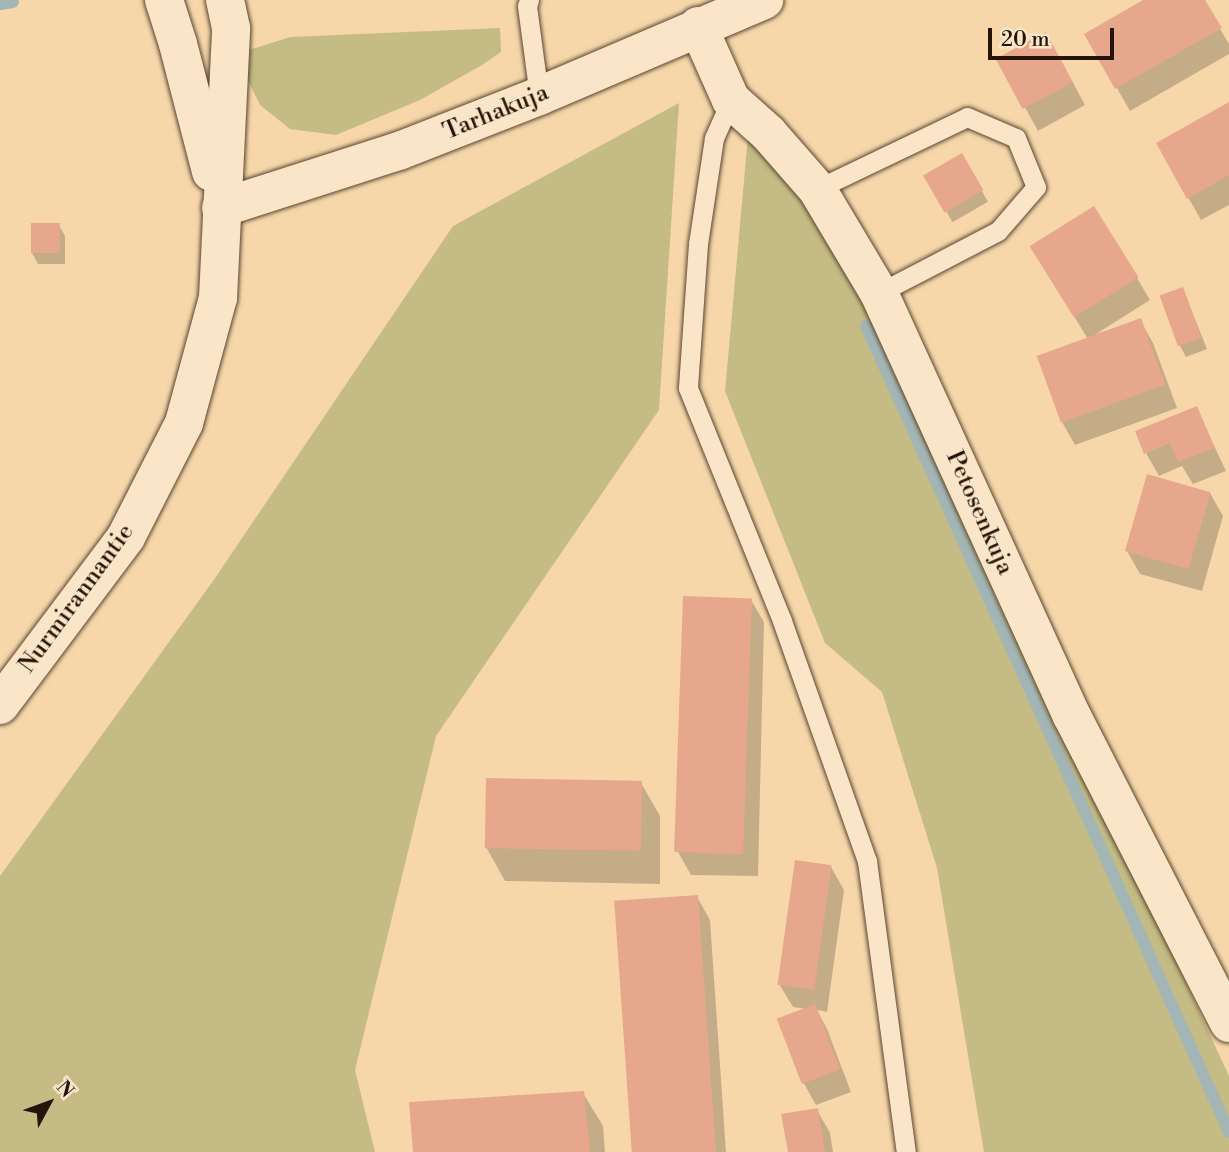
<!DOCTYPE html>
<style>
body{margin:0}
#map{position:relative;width:1229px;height:1152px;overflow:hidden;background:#f7d7aa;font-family:"Libre Bodoni",serif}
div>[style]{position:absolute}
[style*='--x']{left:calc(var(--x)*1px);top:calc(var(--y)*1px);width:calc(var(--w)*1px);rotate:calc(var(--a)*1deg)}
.green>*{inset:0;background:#c4bc84}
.shadow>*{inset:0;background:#0003;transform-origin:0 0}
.stream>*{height:12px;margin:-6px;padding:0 6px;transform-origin:6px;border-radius:6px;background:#a3b6b5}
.building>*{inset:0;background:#e7a78d;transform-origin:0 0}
.roads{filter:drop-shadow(0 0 2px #594630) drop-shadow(0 0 2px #594630)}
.lane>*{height:19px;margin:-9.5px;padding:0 9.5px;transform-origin:9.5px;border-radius:9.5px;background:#fae5c8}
.street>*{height:38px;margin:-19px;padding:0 19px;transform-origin:19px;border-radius:19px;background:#fae5c8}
.secondary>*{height:38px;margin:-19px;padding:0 19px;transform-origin:19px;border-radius:19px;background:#fae5c8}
span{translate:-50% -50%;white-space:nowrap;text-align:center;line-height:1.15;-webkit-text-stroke:6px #fae5c8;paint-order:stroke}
.street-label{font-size:24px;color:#241508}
.north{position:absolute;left:14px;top:1068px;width:70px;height:70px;-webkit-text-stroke:5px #fae5c8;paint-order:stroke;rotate:49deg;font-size:19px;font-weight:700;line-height:28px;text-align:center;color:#241508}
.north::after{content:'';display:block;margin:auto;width:24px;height:32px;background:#241508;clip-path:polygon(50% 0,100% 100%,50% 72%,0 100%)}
.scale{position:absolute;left:988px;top:28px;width:126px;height:32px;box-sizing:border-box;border:4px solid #241508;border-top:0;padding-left:9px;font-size:21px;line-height:24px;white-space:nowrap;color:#241508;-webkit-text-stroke:5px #fae5c8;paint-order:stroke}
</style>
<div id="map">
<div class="green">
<div style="clip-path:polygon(500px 28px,501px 52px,482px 65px,420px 100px,336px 135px,290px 129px,260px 105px,247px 78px,243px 52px,290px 37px)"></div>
<div style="clip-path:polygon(679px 103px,659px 410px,436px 736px,355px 1070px,375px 1152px,0 1152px,0 876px,213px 581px,453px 226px)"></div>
<div style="clip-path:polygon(750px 114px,863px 286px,1229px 1076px,1229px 1152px,984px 1152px,937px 868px,882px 692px,825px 643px,725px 391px)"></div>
</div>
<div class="shadow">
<div style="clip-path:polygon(1147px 0,1203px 0,1229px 44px,1229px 54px,1130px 111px,1086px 34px)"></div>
<div style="clip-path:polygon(1059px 57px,1085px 105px,1038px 131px,999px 60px)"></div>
<div style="clip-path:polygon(1229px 104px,1229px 205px,1201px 220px,1158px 144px)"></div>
<div style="left:961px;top:155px;width:54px;height:41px;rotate:60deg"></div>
<div style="clip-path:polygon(59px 225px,65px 236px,65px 264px,38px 264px,32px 253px)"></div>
<div style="clip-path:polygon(1045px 270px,1137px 278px,1150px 300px,1096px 334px,1140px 320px,1153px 343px,1177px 408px,1075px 445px,1062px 422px,1088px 339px)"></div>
<div style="clip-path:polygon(1183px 289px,1207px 349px,1186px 357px,1180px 346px)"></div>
<div style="clip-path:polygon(1196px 408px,1226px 471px,1193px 484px,1182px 466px,1159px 476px,1146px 453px)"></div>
<div style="clip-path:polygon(1210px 493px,1223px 516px,1202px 591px,1140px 574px,1127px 551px)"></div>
<div style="clip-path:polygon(751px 600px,764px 622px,758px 876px,691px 875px,678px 852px)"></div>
<div style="clip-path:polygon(641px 783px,660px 816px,660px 884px,505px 881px,486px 847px)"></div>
<div style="clip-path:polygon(831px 867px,844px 890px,827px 1012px,817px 1010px,827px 1029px,851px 1092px,816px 1105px,803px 1082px,807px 1009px,793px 1007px,779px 984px)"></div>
<div style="clip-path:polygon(697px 897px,710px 920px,726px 1152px,634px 1152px)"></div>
<div style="clip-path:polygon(583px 1093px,603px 1126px,605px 1152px,414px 1152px)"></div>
<div style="clip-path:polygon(817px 1110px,830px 1133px,833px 1152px,790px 1152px)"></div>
</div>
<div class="stream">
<div style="--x:0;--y:4;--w:13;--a:-9"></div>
<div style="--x:866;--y:326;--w:884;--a:65.75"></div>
</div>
<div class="building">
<div style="clip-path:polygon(1143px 0,1205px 0,1222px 28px,1115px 89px,1084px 34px)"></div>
<div style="left:1046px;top:32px;width:57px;height:57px;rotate:62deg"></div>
<div style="clip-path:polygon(1229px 102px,1229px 175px,1187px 199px,1156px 143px)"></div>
<div style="left:962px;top:153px;width:43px;height:45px;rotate:60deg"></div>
<div style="left:1094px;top:206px;width:84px;height:76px;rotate:58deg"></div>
<div style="left:31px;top:223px;width:29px;height:30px"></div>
<div style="left:1183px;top:287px;width:54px;height:25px;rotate:70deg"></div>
<div style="left:1141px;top:318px;width:71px;height:111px;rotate:70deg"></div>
<div style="clip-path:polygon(1197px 406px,1215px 448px,1178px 462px,1170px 443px,1144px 454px,1135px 431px)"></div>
<div style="left:1147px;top:474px;width:66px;height:80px;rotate:16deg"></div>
<div style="left:683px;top:596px;width:69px;height:256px;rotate:2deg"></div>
<div style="left:486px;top:778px;width:156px;height:70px;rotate:1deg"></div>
<div style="left:795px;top:860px;width:37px;height:126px;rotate:8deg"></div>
<div style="left:698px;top:895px;width:258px;height:84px;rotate:86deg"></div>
<div style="left:815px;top:1004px;width:70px;height:41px;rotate:69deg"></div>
<div style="clip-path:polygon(584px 1091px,590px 1152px,413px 1152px,409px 1102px)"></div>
<div style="clip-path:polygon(818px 1108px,825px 1152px,788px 1152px,781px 1114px)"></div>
</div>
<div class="roads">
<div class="lane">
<div style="--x:529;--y:0;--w:6;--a:108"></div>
<div style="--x:527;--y:6;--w:91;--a:82.4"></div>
<div style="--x:731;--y:100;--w:42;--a:114.1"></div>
<div style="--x:714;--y:138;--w:107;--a:98.6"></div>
<div style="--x:698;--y:244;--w:144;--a:94"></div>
<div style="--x:688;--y:388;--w:251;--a:68"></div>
<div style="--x:782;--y:621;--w:255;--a:70.5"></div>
<div style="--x:867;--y:861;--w:294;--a:82.4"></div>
<div style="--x:817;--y:189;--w:166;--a:-25.6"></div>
<div style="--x:967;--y:117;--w:53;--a:23.2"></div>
<div style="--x:1016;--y:138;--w:53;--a:67.8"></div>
<div style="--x:1036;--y:187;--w:58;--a:130.8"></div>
<div style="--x:998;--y:231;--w:134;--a:152.5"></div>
</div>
<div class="street">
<div style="--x:698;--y:26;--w:81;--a:66"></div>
<div style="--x:731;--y:100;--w:50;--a:41.7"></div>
<div style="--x:768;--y:133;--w:74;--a:48.8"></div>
<div style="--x:817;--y:189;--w:121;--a:59.2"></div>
<div style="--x:879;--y:293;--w:465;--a:65.5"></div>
<div style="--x:1072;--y:716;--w:345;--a:62.9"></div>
</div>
<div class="secondary">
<div style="--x:164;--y:0;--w:46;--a:72.3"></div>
<div style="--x:178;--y:44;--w:132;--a:75.5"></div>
<div style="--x:221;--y:208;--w:187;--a:-17.8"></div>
<div style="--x:399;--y:151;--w:150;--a:-21.4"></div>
<div style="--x:539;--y:96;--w:245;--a:-23.1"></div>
<div style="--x:0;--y:705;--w:210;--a:-53.1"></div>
<div style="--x:126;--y:537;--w:128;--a:-63"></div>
<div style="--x:184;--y:423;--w:130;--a:-74.8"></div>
<div style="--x:218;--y:298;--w:270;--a:-87.2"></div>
<div style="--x:231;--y:28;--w:29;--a:-102"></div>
</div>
</div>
<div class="street-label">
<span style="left:496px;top:113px;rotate:-22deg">Tarhakuja</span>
<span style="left:979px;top:513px;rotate:66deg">Petosenkuja</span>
<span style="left:77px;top:599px;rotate:-54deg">Nurmirannantie</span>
</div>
<div class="north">N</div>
<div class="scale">20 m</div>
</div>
